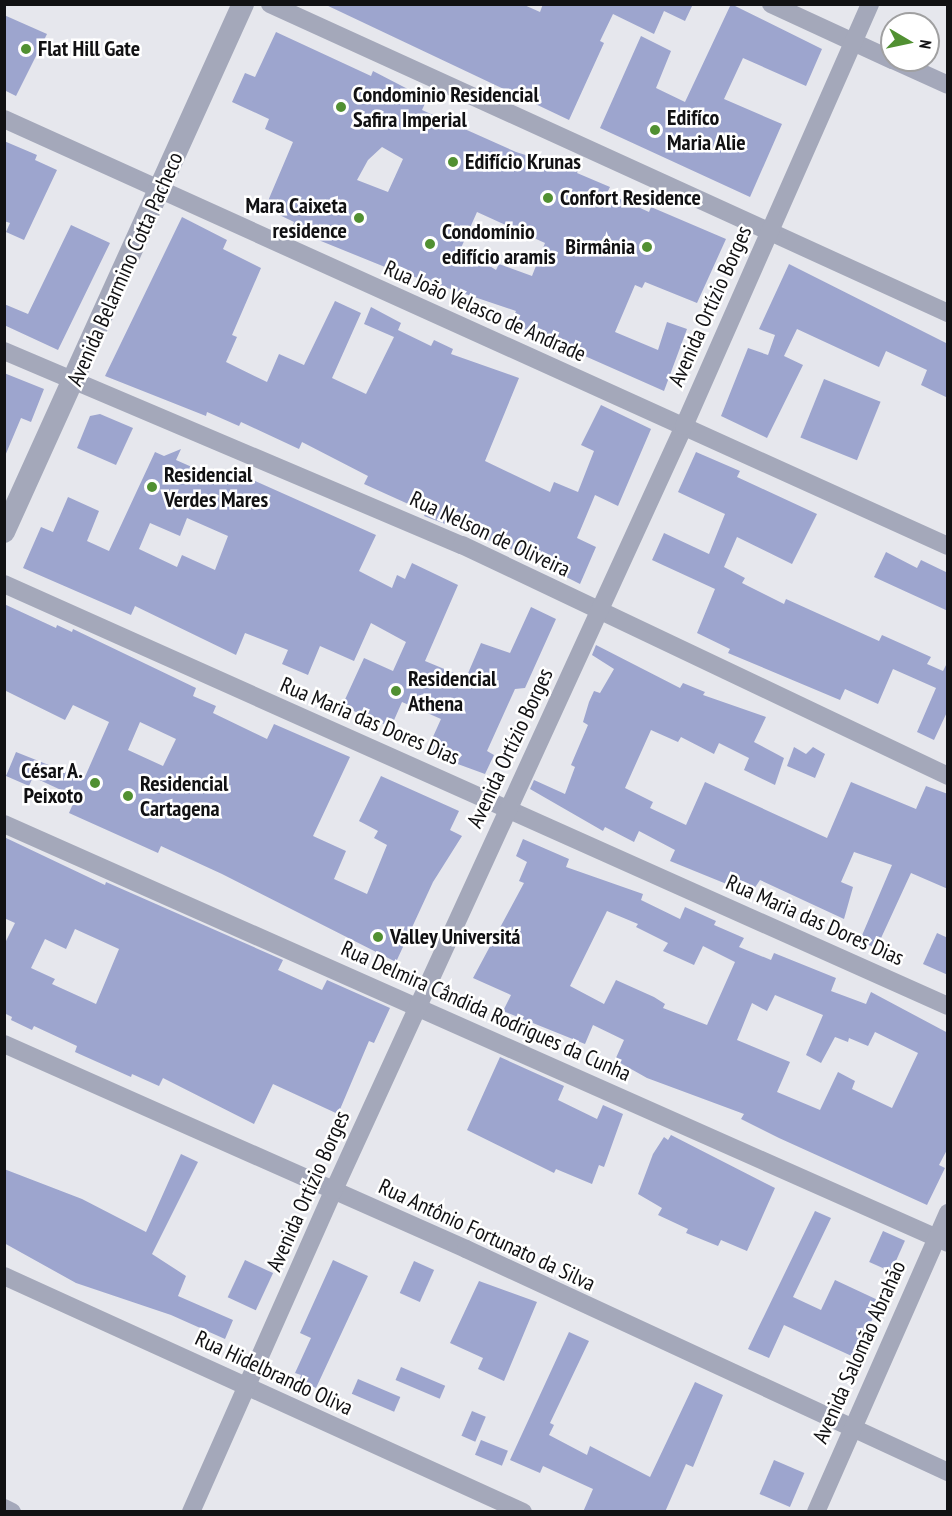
<!DOCTYPE html>
<meta charset="utf-8">
<style>
body{margin:0}
#map{position:relative;width:952px;height:1516px;overflow:hidden;background:#e6e7ed;font-family:"PT Sans Narrow",sans-serif}
div>[style]{position:absolute}
[style*='--x']{left:calc(var(--x)*1px);top:calc(var(--y)*1px);width:calc(var(--w)*1px);rotate:calc(var(--a)*1deg)}
.building>*{inset:0;background:#9da5ce;transform-origin:0 0}
.minor>*{height:18px;margin:-9px;padding:0 9px;transform-origin:9px;border-radius:9px;background:#a4a8ba}
.tertiary>*{height:22px;margin:-11px;padding:0 11px;transform-origin:11px;border-radius:11px;background:#a4a8ba}
.dots>*{width:16px;height:16px;translate:-50% -50%;box-sizing:border-box;border:3px solid #fff;border-radius:50%}
span{translate:-50% -50%;white-space:nowrap;text-align:center;line-height:1.15;-webkit-text-stroke:5px #fff;paint-order:stroke}
.poi-label{font-size:22px;color:#111113;font-weight:700}
.left{translate:0 -50%;text-align:left}
.right{translate:-100% -50%;text-align:right}
.street-label{font-size:22px;color:#111113}
.frame{position:absolute;inset:0;border:6px solid #111113;pointer-events:none}
.north{position:absolute;left:880px;top:12px;width:60px;height:60px;box-sizing:border-box;background:#fff;border:2px solid #a0a0a1;border-radius:50%;rotate:99deg;font-size:16px;font-weight:700;line-height:24px;text-align:center;color:#111113}
.north::after{content:'';display:block;margin:auto;width:21px;height:27px;background:#519032;clip-path:polygon(50% 0,100% 100%,50% 72%,0 100%)}
</style>
<div id="map">
<div class="building">
<div style="clip-path:polygon(324px 4px,522px 4px,540px 12px,543px 4px,693px 4px,685px 21px,664px 11px,654px 34px,613px 14px,600px 41px,604px 43px,569px 120px)"></div>
<div style="clip-path:polygon(731px 4px,822px 49px,806px 86px,743px 58px,724px 99px,782px 124px,750px 197px,600px 128px,641px 36px,671px 51px,656px 88px,685px 102px)"></div>
<div style="clip-path:polygon(4px 15px,47px 34px,16px 96px,4px 90px)"></div>
<div style="clip-path:polygon(evenodd,276px 32px,371px 76px,373px 71px,427px 99px,422px 110px,516px 152px,551px 163px,555px 156px,579px 169px,577px 173px,610px 187px,607px 193px,649px 212px,651px 207px,726px 239px,697px 303px,645px 282px,642px 288px,635px 285px,615px 332px,658px 350px,667px 322px,687px 329px,664px 391px,526px 330px,511px 321px,516px 311px,385px 267px,311px 237px,292px 227px,294px 222px,265px 208px,293px 142px,265px 129px,269px 119px,232px 102px,245px 73px,255px 77px,276px 32px,382px 147px,403px 159px,388px 192px,357px 180px,368px 160px,382px 147px,276px 32px,477px 212px,545px 243px,532px 276px,499px 264px,496px 270px,461px 248px,477px 212px)"></div>
<div style="clip-path:polygon(4px 141px,37px 155px,35px 160px,57px 170px,24px 240px,6px 232px,10px 223px,4px 221px)"></div>
<div style="clip-path:polygon(182px 217px,227px 240px,223px 249px,261px 268px,232px 335px,237px 337px,226px 362px,267px 382px,279px 354px,304px 365px,335px 301px,361px 313px,332px 378px,366px 394px,394px 337px,364px 324px,371px 307px,401px 323px,398px 330px,431px 346px,434px 340px,453px 349px,451px 354px,519px 378px,485px 461px,550px 492px,554px 482px,578px 492px,594px 451px,581px 445px,601px 405px,651px 429px,618px 506px,595px 495px,577px 538px,596px 547px,580px 584px,509px 548px,424px 516px,426px 512px,364px 484px,368px 476px,302px 442px,299px 449px,241px 422px,239px 426px,207px 412px,206px 416px,105px 376px)"></div>
<div style="clip-path:polygon(71px 225px,110px 243px,58px 350px,4px 325px,4px 304px,28px 314px)"></div>
<div style="clip-path:polygon(789px 264px,948px 344px,948px 398px,921px 385px,927px 370px,886px 351px,879px 367px,797px 329px,784px 356px,803px 365px,767px 438px,721px 416px,748px 348px,768px 355px,775px 335px,759px 329px)"></div>
<div style="clip-path:polygon(4px 373px,44px 389px,31px 422px,21px 418px,5px 456px)"></div>
<div style="left:824px;top:379px;width:61px;height:63px;rotate:22deg"></div>
<div style="clip-path:polygon(100px 414px,133px 428px,116px 465px,77px 448px,90px 416px)"></div>
<div style="clip-path:polygon(evenodd,181px 449px,176px 460px,219px 479px,222px 471px,251px 484px,253px 480px,376px 535px,359px 571px,392px 588px,397px 575px,405px 579px,412px 563px,458px 585px,425px 661px,466px 678px,481px 643px,510px 653px,531px 607px,556px 619px,525px 688px,515px 689px,487px 751px,494px 755px,485px 774px,444px 759px,428px 748px,441px 719px,402px 702px,391px 727px,342px 706px,364px 658px,393px 671px,406px 642px,371px 623px,354px 661px,320px 646px,308px 675px,282px 664px,288px 650px,245px 633px,236px 655px,135px 606px,131px 615px,23px 568px,41px 527px,53px 532px,68px 497px,99px 511px,87px 541px,109px 551px,155px 452px,164px 456px,181px 449px,187px 518px,228px 536px,215px 570px,182px 555px,177px 567px,139px 549px,150px 523px,180px 536px,187px 518px)"></div>
<div style="clip-path:polygon(696px 452px,740px 471px,737px 477px,817px 514px,792px 564px,737px 537px,724px 567px,745px 578px,742px 583px,784px 604px,786px 599px,879px 641px,882px 635px,931px 657px,927px 664px,943px 671px,948px 661px,948px 710px,934px 740px,917px 732px,936px 688px,893px 669px,878px 704px,845px 689px,840px 700px,728px 653px,730px 649px,697px 633px,715px 589px,652px 560px,664px 533px,709px 554px,725px 514px,678px 492px)"></div>
<div style="clip-path:polygon(886px 552px,917px 568px,921px 560px,948px 573px,948px 611px,874px 577px)"></div>
<div style="clip-path:polygon(evenodd,4px 604px,56px 628px,57px 625px,72px 632px,73px 629px,196px 688px,193px 696px,216px 706px,213px 713px,267px 739px,274px 724px,350px 757px,313px 836px,346px 851px,334px 879px,367px 894px,387px 845px,374px 838px,378px 831px,359px 821px,381px 776px,459px 811px,450px 830px,462px 836px,433px 882px,396px 962px,222px 874px,161px 846px,158px 853px,69px 813px,76px 797px,33px 777px,29px 786px,6px 776px,16px 752px,84px 779px,109px 722px,73px 705px,65px 720px,4px 690px,4px 604px,140px 722px,176px 739px,163px 766px,128px 750px,140px 722px)"></div>
<div style="clip-path:polygon(596px 645px,680px 688px,683px 683px,705px 692px,703px 695px,766px 717px,754px 742px,784px 758px,775px 785px,744px 770px,749px 758px,719px 743px,714px 754px,681px 737px,678px 742px,651px 730px,625px 788px,653px 802px,650px 808px,686px 825px,705px 782px,827px 838px,851px 782px,916px 809px,926px 786px,948px 794px,948px 889px,911px 873px,876px 949px,860px 940px,892px 865px,854px 852px,841px 882px,853px 887px,844px 919px,760px 880px,754px 889px,731px 878px,729px 885px,670px 861px,675px 850px,639px 831px,634px 842px,605px 827px,603px 831px,530px 789px,534px 780px,565px 794px,575px 767px,571px 765px,588px 725px,583px 722px,589px 702px,594px 691px,600px 693px,614px 669px,592px 655px)"></div>
<div style="clip-path:polygon(794px 747px,806px 754px,813px 747px,825px 754px,815px 778px,787px 766px)"></div>
<div style="clip-path:polygon(evenodd,4px 837px,105px 885px,106px 882px,283px 960px,278px 970px,322px 990px,327px 980px,390px 1008px,374px 1043px,369px 1041px,338px 1114px,273px 1084px,254px 1124px,163px 1078px,159px 1086px,132px 1074px,131px 1077px,75px 1052px,77px 1046px,34px 1026px,32px 1030px,11px 1020px,12px 1017px,4px 1013px,4px 945px,15px 923px,4px 918px,4px 837px,75px 929px,119px 949px,96px 1004px,52px 984px,55px 979px,31px 968px,45px 939px,66px 949px,75px 929px)"></div>
<div style="clip-path:polygon(evenodd,523px 839px,569px 859px,566px 867px,643px 894px,641px 900px,680px 919px,685px 907px,716px 921px,714px 925px,744px 938px,739px 947px,771px 960px,774px 953px,836px 978px,831px 991px,866px 1004px,871px 992px,948px 1033px,948px 1148px,939px 1165px,945px 1168px,927px 1205px,779px 1138px,741px 1119px,744px 1114px,647px 1078px,615px 1060px,624px 1040px,593px 1025px,585px 1044px,503px 1011px,511px 995px,473px 978px,524px 883px,519px 881px,527px 862px,516px 856px,523px 839px,607px 911px,638px 924px,636px 927px,668px 943px,663px 951px,694px 965px,703px 946px,735px 962px,707px 1025px,663px 1008px,665px 1004px,654px 997px,616px 980px,604px 1004px,570px 986px,607px 911px,523px 839px,775px 995px,823px 1015px,806px 1055px,821px 1063px,835px 1037px,848px 1042px,849px 1038px,868px 1046px,875px 1032px,918px 1053px,892px 1108px,852px 1089px,855px 1081px,838px 1072px,820px 1110px,777px 1092px,790px 1062px,737px 1040px,752px 1003px,767px 1011px,775px 995px)"></div>
<div style="clip-path:polygon(937px 933px,948px 938px,948px 975px,923px 964px)"></div>
<div style="clip-path:polygon(500px 1057px,564px 1086px,558px 1100px,597px 1119px,603px 1105px,623px 1114px,604px 1167px,599px 1165px,592px 1184px,556px 1169px,554px 1173px,467px 1130px)"></div>
<div style="clip-path:polygon(671px 1135px,775px 1188px,747px 1251px,721px 1240px,718px 1246px,686px 1233px,688px 1229px,658px 1215px,662px 1208px,638px 1194px,653px 1154px,664px 1137px,668px 1140px)"></div>
<div style="clip-path:polygon(181px 1154px,198px 1162px,152px 1254px,186px 1276px,178px 1296px,233px 1320px,225px 1339px,171px 1315px,76px 1283px,4px 1243px,4px 1169px,82px 1199px,146px 1232px)"></div>
<div style="clip-path:polygon(815px 1211px,831px 1218px,793px 1297px,821px 1310px,835px 1280px,880px 1301px,856px 1358px,784px 1325px,769px 1358px,748px 1349px)"></div>
<div style="left:883px;top:1231px;width:24px;height:34px;rotate:24deg"></div>
<div style="left:245px;top:1260px;width:31px;height:41px;rotate:25deg"></div>
<div style="clip-path:polygon(333px 1260px,368px 1276px,316px 1388px,299px 1380px,301px 1375px,295px 1373px,311px 1338px,300px 1333px)"></div>
<div style="left:414px;top:1261px;width:22px;height:35px;rotate:24deg"></div>
<div style="clip-path:polygon(479px 1281px,537px 1302px,504px 1381px,478px 1369px,483px 1358px,450px 1343px)"></div>
<div style="clip-path:polygon(569px 1332px,589px 1341px,550px 1423px,554px 1425px,549px 1435px,587px 1455px,590px 1446px,650px 1477px,695px 1382px,723px 1395px,693px 1467px,686px 1464px,665px 1512px,583px 1512px,593px 1489px,543px 1466px,540px 1473px,510px 1460px)"></div>
<div style="left:401px;top:1367px;width:48px;height:14px;rotate:23deg"></div>
<div style="left:358px;top:1379px;width:46px;height:16px;rotate:23deg"></div>
<div style="left:472px;top:1411px;width:15px;height:27px;rotate:23deg"></div>
<div style="left:481px;top:1440px;width:29px;height:16px;rotate:22deg"></div>
<div style="left:774px;top:1460px;width:33px;height:37px;rotate:23deg"></div>
</div>
<div class="minor">
<div style="--x:270;--y:4;--w:745;--a:24.5"></div>
<div style="--x:771;--y:4;--w:133;--a:24.8"></div>
<div style="--x:893;--y:60;--w:60;--a:24.4"></div>
<div style="--x:4;--y:119;--w:1036;--a:24.34"></div>
<div style="--x:4;--y:351;--w:497;--a:23"></div>
<div style="--x:462;--y:545;--w:538;--a:25.42"></div>
<div style="--x:4;--y:584;--w:1034;--a:24.09"></div>
<div style="--x:4;--y:824;--w:1033;--a:23.93"></div>
<div style="--x:4;--y:1044;--w:505;--a:23.93"></div>
<div style="--x:466;--y:1249;--w:531;--a:24.83"></div>
<div style="--x:4;--y:1276;--w:570;--a:24.45"></div>
<div style="--x:4;--y:1508;--w:9;--a:27"></div>
<div style="--x:191;--y:1512;--w:350;--a:-66.1"></div>
<div style="--x:333;--y:1192;--w:843;--a:-65.38"></div>
<div style="--x:684;--y:426;--w:461;--a:-66.2"></div>
<div style="--x:816;--y:1512;--w:327;--a:-66.2"></div>
</div>
<div class="tertiary">
<div style="--x:4;--y:532;--w:580;--a:-65.65"></div>
</div>
<div class="dots">
<div style="left:26px;top:49px;background:#519032"></div>
<div style="left:341px;top:107px;background:#519032"></div>
<div style="left:655px;top:130px;background:#519032"></div>
<div style="left:453px;top:162px;background:#519032"></div>
<div style="left:548px;top:198px;background:#519032"></div>
<div style="left:359px;top:218px;background:#519032"></div>
<div style="left:430px;top:244px;background:#519032"></div>
<div style="left:647px;top:247px;background:#519032"></div>
<div style="left:152px;top:487px;background:#519032"></div>
<div style="left:396px;top:691px;background:#519032"></div>
<div style="left:95px;top:783px;background:#519032"></div>
<div style="left:128px;top:796px;background:#519032"></div>
<div style="left:378px;top:937px;background:#519032"></div>
</div>
<div class="poi-label">
<span class="left" style="left:38px;top:49px">Flat Hill Gate</span>
<span class="left" style="left:353px;top:107px">Condominio Residencial<br>Safira Imperial</span>
<span class="left" style="left:667px;top:130px">Edifíco<br>Maria Alie</span>
<span class="left" style="left:465px;top:162px">Edifício Krunas</span>
<span class="left" style="left:560px;top:198px">Confort Residence</span>
<span class="right" style="left:347px;top:218px">Mara Caixeta<br>residence</span>
<span class="left" style="left:442px;top:244px">Condomínio<br>edifício aramis</span>
<span class="right" style="left:635px;top:247px">Birmânia</span>
<span class="left" style="left:164px;top:487px">Residencial<br>Verdes Mares</span>
<span class="left" style="left:408px;top:691px">Residencial<br>Athena</span>
<span class="right" style="left:83px;top:783px">César A.<br>Peixoto</span>
<span class="left" style="left:140px;top:796px">Residencial<br>Cartagena</span>
<span class="left" style="left:390px;top:937px">Valley Universitá</span>
</div>
<div class="street-label">
<span style="left:125px;top:269px;rotate:-66deg">Avenida Belarmino Cotta Pacheco</span>
<span style="left:710px;top:306px;rotate:-66deg">Avenida Ortízio Borges</span>
<span style="left:485px;top:311px;rotate:24deg">Rua João Velasco de Andrade</span>
<span style="left:490px;top:534px;rotate:25deg">Rua Nelson de Oliveira</span>
<span style="left:370px;top:721px;rotate:23deg">Rua Maria das Dores Dias</span>
<span style="left:510px;top:748px;rotate:-65deg">Avenida Ortízio Borges</span>
<span style="left:815px;top:920px;rotate:24deg">Rua Maria das Dores Dias</span>
<span style="left:486px;top:1011px;rotate:24deg">Rua Delmira Cândida Rodrigues da Cunha</span>
<span style="left:308px;top:1191px;rotate:-66deg">Avenida Ortízio Borges</span>
<span style="left:487px;top:1235px;rotate:25deg">Rua Antônio Fortunato da Silva</span>
<span style="left:859px;top:1352px;rotate:-66deg">Avenida Salomão Abrahão</span>
<span style="left:274px;top:1373px;rotate:25deg">Rua Hidelbrando Oliva</span>
</div>
<div class="frame"></div>
<div class="north">N</div>
</div>
